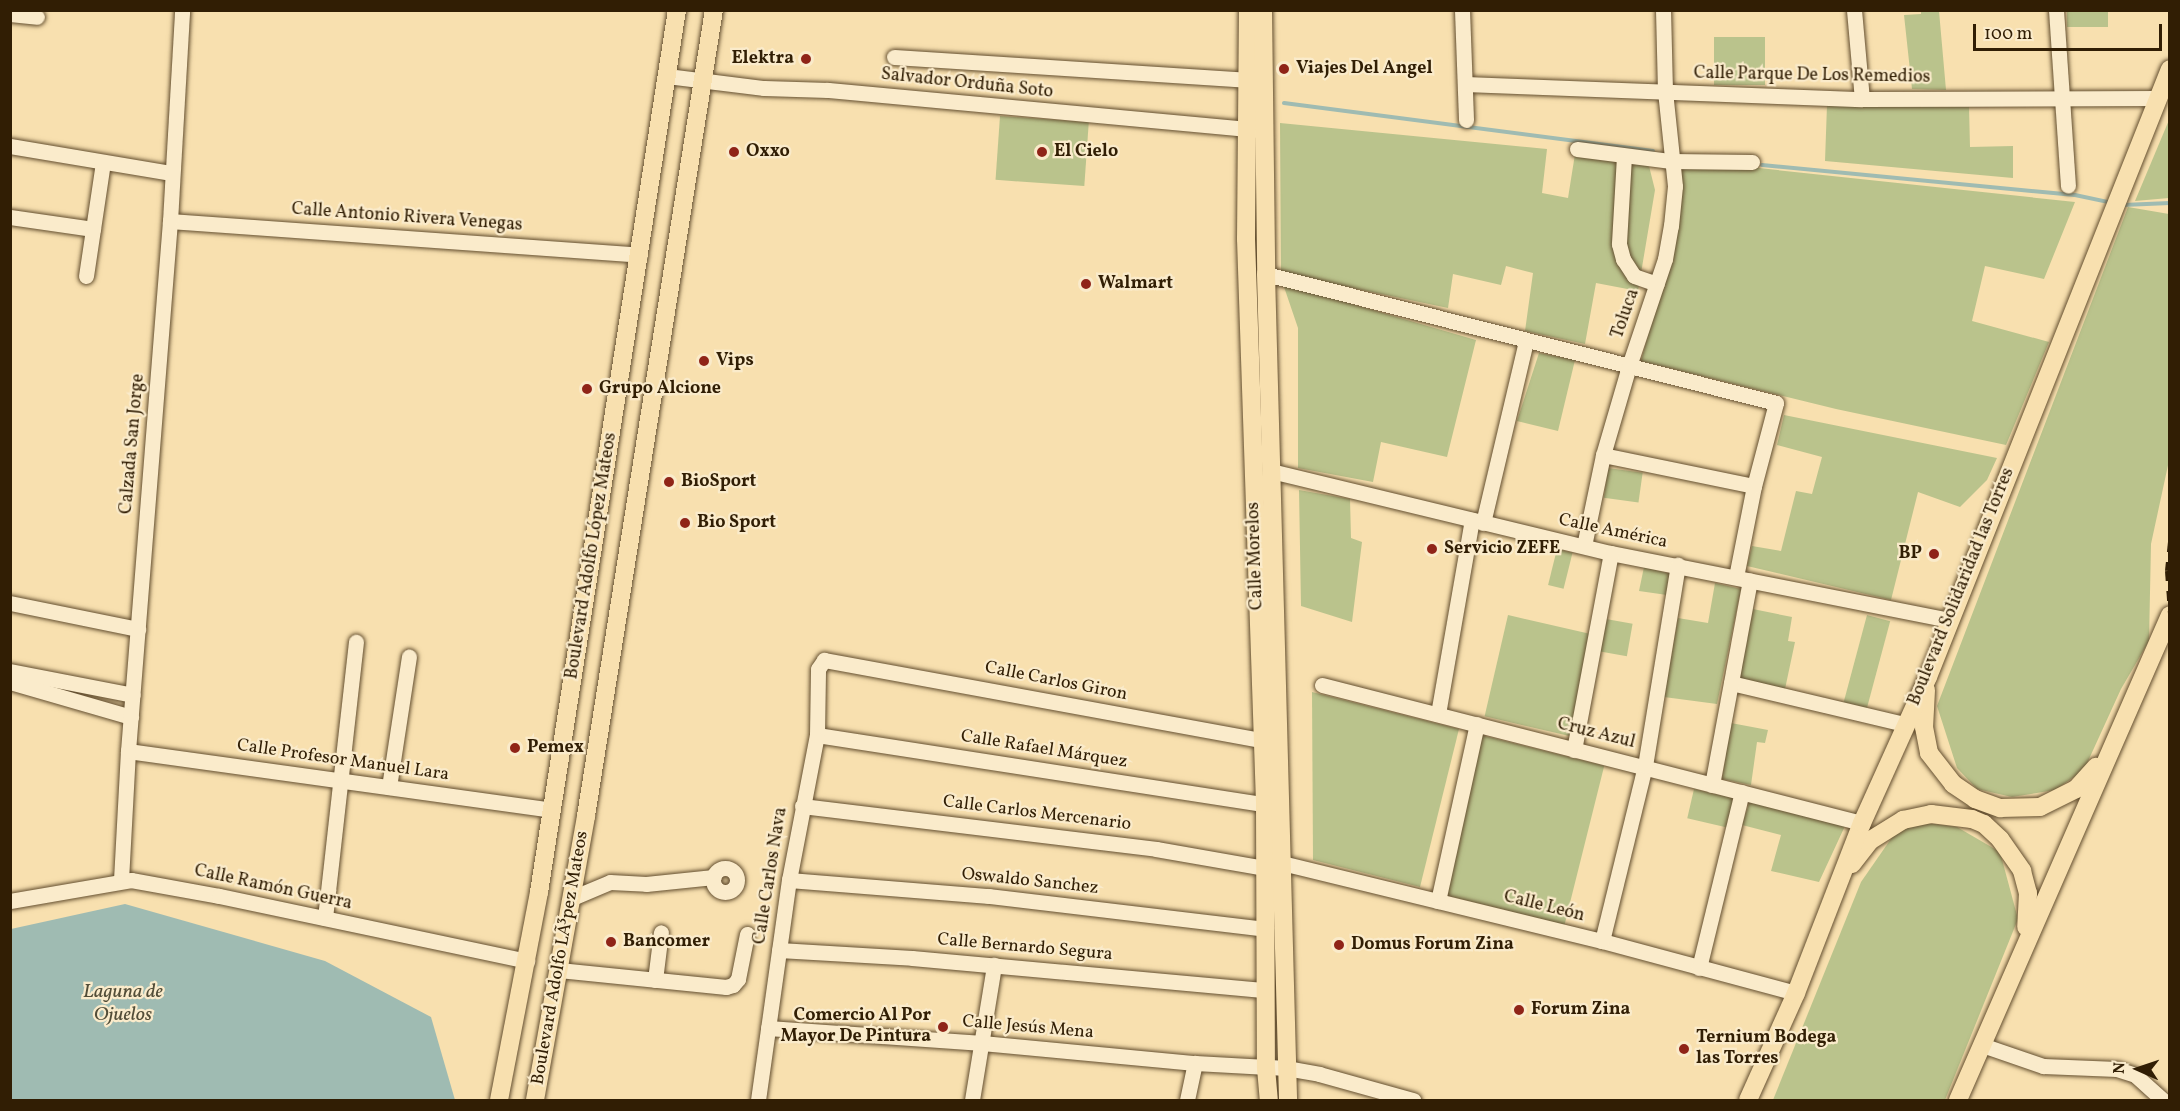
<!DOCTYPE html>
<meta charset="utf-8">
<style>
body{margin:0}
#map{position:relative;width:2180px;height:1111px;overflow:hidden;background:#f8e0af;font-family:Vollkorn,serif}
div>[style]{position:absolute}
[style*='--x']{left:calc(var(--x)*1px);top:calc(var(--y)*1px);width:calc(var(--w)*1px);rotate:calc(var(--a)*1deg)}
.green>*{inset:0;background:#bac38c;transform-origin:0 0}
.water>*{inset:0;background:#9fbbb2}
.stream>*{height:4px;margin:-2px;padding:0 2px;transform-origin:2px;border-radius:2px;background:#9fbbb2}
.roads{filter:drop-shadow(0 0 2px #634e2f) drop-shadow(0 0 2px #634e2f)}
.minor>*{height:15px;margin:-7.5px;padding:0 7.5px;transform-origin:7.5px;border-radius:7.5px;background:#faebcb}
.minor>.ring{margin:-7.5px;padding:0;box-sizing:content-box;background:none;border:15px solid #faebcb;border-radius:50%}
.major>*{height:18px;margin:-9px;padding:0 9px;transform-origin:9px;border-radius:9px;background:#f8e0af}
.rail>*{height:4px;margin-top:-2px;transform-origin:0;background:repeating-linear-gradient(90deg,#311e04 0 10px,transparent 0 20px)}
.dots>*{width:16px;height:16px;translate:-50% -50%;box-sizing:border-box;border:3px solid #faebcb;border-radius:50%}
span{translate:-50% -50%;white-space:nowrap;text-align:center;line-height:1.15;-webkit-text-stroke:4.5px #faebcb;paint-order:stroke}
.poi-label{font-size:18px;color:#311e04;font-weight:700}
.right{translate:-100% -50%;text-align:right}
.left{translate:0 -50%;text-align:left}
.street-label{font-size:18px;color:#311e04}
.water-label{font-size:20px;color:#524d38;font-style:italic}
.frame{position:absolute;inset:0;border:12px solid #311e04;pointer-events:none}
.north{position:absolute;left:2108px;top:1039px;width:60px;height:60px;-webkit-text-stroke:4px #faebcb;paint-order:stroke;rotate:273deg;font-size:16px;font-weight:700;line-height:24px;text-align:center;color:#311e04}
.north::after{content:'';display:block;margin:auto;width:21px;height:27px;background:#311e04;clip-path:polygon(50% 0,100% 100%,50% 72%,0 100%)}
.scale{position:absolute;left:1973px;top:24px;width:189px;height:27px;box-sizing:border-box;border:3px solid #311e04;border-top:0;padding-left:8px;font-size:18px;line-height:21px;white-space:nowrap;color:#311e04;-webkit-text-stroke:4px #faebcb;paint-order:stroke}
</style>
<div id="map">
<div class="green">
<div style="clip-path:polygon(1921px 11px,1939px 11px,1946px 90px,1912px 89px,1904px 15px,1921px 14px)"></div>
<div style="left:2067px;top:11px;width:41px;height:16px"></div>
<div style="left:1765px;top:37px;width:48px;height:51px;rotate:90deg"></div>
<div style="clip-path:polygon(1827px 105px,1969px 106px,1970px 147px,2013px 146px,2013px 178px,1825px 161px)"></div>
<div style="left:1000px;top:116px;width:89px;height:64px;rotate:4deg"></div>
<div style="clip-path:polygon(2169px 120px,2169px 198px,2135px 201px)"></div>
<div style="clip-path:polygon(1280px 123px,1547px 149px,1542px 193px,1568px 198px,1575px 154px,1647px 158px,1655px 190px,1638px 291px,1596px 283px,1585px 344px,1525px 331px,1533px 273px,1506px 266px,1501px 285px,1453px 274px,1448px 308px,1281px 273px)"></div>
<div style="clip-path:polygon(1665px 158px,2075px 202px,2044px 279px,1985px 266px,1972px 321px,2049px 342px,2006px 445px,1836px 409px,1641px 361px,1659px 294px,1676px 204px)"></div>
<div style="clip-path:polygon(2128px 207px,2169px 214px,2170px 456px,2151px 544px,2149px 641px,2121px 689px,2084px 770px,2055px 790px,2012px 797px,1977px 789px,1957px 768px,1937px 706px)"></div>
<div style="clip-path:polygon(1283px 284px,1476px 340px,1447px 457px,1381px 442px,1373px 482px,1298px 468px,1298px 328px)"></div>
<div style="clip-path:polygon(1539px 353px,1575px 360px,1558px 431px,1517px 421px)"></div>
<div style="clip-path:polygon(1784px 415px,1997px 458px,1987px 480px,1960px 507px,1918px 492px,1891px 600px,1747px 566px,1752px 546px,1781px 551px,1796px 491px,1812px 494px,1822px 457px,1777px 445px)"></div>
<div style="left:1608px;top:468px;width:35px;height:30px;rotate:8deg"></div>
<div style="clip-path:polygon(1299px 490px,1350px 499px,1351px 538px,1362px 542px,1352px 622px,1301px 606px)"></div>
<div style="left:1557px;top:549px;width:16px;height:37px;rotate:14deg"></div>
<div style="clip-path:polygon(1644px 567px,1671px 574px,1667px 595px,1639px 591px)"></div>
<div style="clip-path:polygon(1715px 583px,1741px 589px,1717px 704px,1664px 697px,1678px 618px,1708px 623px)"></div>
<div style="clip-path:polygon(1748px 608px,1792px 617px,1788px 641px,1795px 642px,1785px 689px,1735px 678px)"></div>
<div style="left:1508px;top:615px;width:87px;height:104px;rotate:13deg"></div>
<div style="left:1867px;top:615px;width:24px;height:90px;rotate:15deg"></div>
<div style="left:1606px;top:619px;width:27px;height:33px;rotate:10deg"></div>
<div style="clip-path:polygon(1312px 692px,1459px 729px,1420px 887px,1313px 860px)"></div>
<div style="clip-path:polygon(1731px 723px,1768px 730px,1765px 743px,1757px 742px,1751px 785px,1722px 779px)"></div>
<div style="left:1481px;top:735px;width:127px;height:164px;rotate:14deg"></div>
<div style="left:1694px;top:789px;width:43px;height:30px;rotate:13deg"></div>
<div style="clip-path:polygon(1751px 797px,1845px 826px,1819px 882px,1771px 871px,1781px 835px,1742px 825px)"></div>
<div style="clip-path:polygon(1904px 820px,1957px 827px,2000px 852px,2018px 919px,1945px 1100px,1773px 1100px,1861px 882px)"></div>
</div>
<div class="water">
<div style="clip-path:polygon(125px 904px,325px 961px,431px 1017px,455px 1100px,11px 1100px,11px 929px)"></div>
</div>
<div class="stream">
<div style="--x:1284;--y:103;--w:372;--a:7.4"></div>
<div style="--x:1762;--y:165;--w:314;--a:5.5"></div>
<div style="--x:2075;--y:195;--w:38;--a:12"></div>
<div style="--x:2123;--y:205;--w:47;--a:-2.4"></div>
</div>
<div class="roads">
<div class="minor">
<div style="--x:1462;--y:10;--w:110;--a:87.9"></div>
<div style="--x:1854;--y:10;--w:89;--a:84.9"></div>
<div style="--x:2056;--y:10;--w:176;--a:86.1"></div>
<div style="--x:10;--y:14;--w:27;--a:6"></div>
<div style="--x:894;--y:57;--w:357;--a:3.7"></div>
<div style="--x:667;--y:76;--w:98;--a:7.1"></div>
<div style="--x:764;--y:88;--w:64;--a:1.8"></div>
<div style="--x:828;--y:90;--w:433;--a:5.3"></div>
<div style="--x:1465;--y:84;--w:397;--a:2.2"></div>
<div style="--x:1862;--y:99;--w:296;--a:-0.2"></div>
<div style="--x:10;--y:146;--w:164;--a:9.5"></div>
<div style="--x:1577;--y:149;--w:95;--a:7.3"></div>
<div style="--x:1671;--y:161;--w:81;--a:0.7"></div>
<div style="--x:1624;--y:156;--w:88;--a:93.3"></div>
<div style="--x:1619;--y:244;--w:16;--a:75"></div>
<div style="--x:1623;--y:259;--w:20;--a:57"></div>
<div style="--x:1634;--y:276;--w:24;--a:19"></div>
<div style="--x:10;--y:217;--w:84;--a:8.2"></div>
<div style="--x:170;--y:221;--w:471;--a:4.1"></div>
<div style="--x:1266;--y:274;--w:526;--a:14.19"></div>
<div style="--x:1776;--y:403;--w:86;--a:104.8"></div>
<div style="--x:1754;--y:486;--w:93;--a:101.2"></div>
<div style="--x:86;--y:276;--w:115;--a:-81.5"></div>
<div style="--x:1603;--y:455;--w:154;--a:11.6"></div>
<div style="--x:1271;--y:471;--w:350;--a:13.6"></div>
<div style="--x:1611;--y:553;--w:346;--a:11.2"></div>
<div style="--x:1483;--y:523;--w:187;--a:-76.7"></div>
<div style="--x:1584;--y:546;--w:93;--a:-78.2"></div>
<div style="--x:1603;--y:455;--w:93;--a:-73.7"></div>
<div style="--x:1629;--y:366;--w:113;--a:-71.4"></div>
<div style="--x:1665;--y:259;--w:34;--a:-80"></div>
<div style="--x:1671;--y:226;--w:40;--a:-84.3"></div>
<div style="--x:1675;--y:186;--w:96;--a:-96"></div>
<div style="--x:1665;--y:91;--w:81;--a:-91.4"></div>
<div style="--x:10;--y:603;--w:131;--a:11.5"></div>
<div style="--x:10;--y:671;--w:125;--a:11"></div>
<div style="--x:10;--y:682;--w:126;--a:16.1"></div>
<div style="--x:1731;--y:683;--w:179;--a:13.3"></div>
<div style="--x:1322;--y:685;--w:557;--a:14.34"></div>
<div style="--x:1438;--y:714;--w:197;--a:-80.1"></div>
<div style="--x:817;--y:735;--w:453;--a:8.8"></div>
<div style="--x:1574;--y:750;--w:200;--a:-79.4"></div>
<div style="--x:128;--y:751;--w:427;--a:7.9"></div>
<div style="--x:1712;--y:785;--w:208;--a:-79.5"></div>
<div style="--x:389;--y:787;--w:132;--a:-81.3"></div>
<div style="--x:802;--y:806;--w:357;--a:6.9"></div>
<div style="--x:1156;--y:849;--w:111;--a:9.9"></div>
<div style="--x:1282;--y:863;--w:329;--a:13.7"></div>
<div style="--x:1602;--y:941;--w:201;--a:15"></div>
<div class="ring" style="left:713px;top:868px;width:9px;height:9px"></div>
<div style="--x:121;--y:880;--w:129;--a:-86.9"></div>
<div style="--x:128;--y:751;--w:532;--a:-85.47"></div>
<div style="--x:170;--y:221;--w:211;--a:-86.7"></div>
<div style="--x:789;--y:880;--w:201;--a:4.6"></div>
<div style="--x:989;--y:896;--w:279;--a:6.8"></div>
<div style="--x:572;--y:898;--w:41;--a:-22.8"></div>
<div style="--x:610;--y:882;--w:36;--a:3"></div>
<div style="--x:646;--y:884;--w:68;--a:-5.9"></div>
<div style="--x:10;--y:901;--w:123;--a:-9.8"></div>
<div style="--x:131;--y:880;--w:89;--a:10.3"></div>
<div style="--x:219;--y:896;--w:315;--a:11.9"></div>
<div style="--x:1438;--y:901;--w:181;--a:-77.6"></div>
<div style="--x:325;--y:918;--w:278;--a:-83.6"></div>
<div style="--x:1602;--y:941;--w:180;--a:-76.2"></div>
<div style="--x:1645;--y:766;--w:204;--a:-80.7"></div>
<div style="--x:779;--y:950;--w:133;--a:3.4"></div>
<div style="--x:912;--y:958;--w:355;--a:5.2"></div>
<div style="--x:1699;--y:968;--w:181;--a:-76.3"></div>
<div style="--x:559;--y:970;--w:168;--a:5.8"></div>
<div style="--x:726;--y:987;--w:7;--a:-16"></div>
<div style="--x:733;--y:985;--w:8;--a:-50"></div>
<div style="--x:738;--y:979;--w:46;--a:-78.7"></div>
<div style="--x:655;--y:980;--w:48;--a:-82.9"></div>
<div style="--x:768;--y:1028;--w:215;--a:4"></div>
<div style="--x:982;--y:1043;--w:214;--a:5.4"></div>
<div style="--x:1195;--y:1063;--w:91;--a:3.1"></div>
<div style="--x:1286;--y:1068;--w:34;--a:10"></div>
<div style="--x:1319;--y:1074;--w:98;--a:15.5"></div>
<div style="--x:1982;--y:1045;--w:65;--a:19"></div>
<div style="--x:2043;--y:1066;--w:74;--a:2.3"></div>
<div style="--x:2117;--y:1069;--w:19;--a:18"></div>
<div style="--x:2135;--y:1075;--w:38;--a:42"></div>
<div style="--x:758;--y:1100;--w:222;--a:-82"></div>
<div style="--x:789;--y:880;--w:148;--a:-79.1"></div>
<div style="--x:817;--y:735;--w:66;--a:-89.1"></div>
<div style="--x:818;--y:669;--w:11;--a:-56"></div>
<div style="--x:824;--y:660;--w:455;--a:10.4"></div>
<div style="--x:972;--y:1100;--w:137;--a:-80.7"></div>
<div style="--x:1187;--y:1100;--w:38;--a:-78"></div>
</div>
<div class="major">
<div style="--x:1248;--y:10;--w:229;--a:90.5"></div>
<div style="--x:1246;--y:239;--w:565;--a:88.07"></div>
<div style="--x:1265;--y:804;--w:264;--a:89.8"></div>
<div style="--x:1266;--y:1068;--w:32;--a:85"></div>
<div style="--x:1263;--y:10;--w:264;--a:89.3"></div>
<div style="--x:1266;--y:274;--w:826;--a:88.47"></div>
<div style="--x:1926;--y:690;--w:37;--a:93"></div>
<div style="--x:1924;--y:727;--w:26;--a:79"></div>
<div style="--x:1929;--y:753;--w:39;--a:52"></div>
<div style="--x:1953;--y:784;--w:27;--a:34"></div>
<div style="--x:1975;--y:799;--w:27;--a:20"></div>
<div style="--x:2000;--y:808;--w:40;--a:-1.4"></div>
<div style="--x:2040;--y:807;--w:40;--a:-26.6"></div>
<div style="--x:2076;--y:789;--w:30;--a:-48"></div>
<div style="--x:1852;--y:864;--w:31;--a:-52"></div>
<div style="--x:1871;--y:840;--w:38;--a:-32"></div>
<div style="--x:1903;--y:820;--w:29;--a:-12"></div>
<div style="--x:1931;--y:814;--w:41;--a:7"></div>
<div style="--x:1972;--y:819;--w:13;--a:23"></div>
<div style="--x:1984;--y:824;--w:22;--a:43"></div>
<div style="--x:2000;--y:839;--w:39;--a:55"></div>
<div style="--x:2022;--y:871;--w:23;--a:75"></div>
<div style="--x:2028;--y:893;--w:34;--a:93"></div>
<div style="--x:499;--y:1100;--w:212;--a:-79.1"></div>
<div style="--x:539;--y:892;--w:893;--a:-81.11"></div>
<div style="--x:535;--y:1100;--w:289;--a:-79.8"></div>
<div style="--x:586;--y:816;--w:816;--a:-80.98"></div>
<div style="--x:1748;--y:1100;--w:117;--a:-65.8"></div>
<div style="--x:1796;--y:993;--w:182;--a:-68.8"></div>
<div style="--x:1862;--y:823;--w:160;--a:-65.7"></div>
<div style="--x:1928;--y:677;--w:654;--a:-68.3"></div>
<div style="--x:1958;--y:1100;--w:529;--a:-66.39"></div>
</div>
</div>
<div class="rail">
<div style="--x:2170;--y:542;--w:29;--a:96"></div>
<div style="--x:2167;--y:571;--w:43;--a:86"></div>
</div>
<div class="dots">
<div style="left:806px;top:59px;background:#8f2418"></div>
<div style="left:1284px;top:69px;background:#8f2418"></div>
<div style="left:734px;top:152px;background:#8f2418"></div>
<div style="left:1042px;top:152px;background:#8f2418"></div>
<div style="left:1086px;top:284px;background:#8f2418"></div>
<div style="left:704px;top:361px;background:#8f2418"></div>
<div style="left:587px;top:389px;background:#8f2418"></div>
<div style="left:669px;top:482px;background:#8f2418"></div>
<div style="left:685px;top:523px;background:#8f2418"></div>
<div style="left:1432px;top:549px;background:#8f2418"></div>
<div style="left:1934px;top:554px;background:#8f2418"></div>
<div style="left:515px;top:748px;background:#8f2418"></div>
<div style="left:611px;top:942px;background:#8f2418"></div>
<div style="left:1339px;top:945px;background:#8f2418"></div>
<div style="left:1519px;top:1010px;background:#8f2418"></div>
<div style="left:943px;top:1027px;background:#8f2418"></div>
<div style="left:1684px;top:1049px;background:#8f2418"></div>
</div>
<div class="poi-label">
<span class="right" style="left:794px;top:59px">Elektra</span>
<span class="left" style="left:1296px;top:69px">Viajes Del Angel</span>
<span class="left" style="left:746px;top:152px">Oxxo</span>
<span class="left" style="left:1054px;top:152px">El Cielo</span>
<span class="left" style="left:1098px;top:284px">Walmart</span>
<span class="left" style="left:716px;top:361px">Vips</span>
<span class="left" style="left:599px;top:389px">Grupo Alcione</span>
<span class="left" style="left:681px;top:482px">BioSport</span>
<span class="left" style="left:697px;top:523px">Bio Sport</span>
<span class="left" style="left:1444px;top:549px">Servicio ZEFE</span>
<span class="right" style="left:1922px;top:554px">BP</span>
<span class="left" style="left:527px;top:748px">Pemex</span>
<span class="left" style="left:623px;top:942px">Bancomer</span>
<span class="left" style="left:1351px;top:945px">Domus Forum Zina</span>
<span class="left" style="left:1531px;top:1010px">Forum Zina</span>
<span class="right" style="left:931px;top:1027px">Comercio Al Por<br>Mayor De Pintura</span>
<span class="left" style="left:1696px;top:1049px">Ternium Bodega<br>las Torres</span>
</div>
<div class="street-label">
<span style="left:1812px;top:76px;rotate:1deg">Calle Parque De Los Remedios</span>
<span style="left:967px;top:84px;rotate:6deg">Salvador Orduña Soto</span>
<span style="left:407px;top:218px;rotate:4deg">Calle Antonio Rivera Venegas</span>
<span style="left:1626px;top:314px;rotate:-71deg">Toluca</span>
<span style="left:133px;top:444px;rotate:-85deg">Calzada San Jorge</span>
<span style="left:1613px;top:532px;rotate:12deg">Calle América</span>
<span style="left:592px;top:556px;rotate:-81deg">Boulevard Adolfo López Mateos</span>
<span style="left:1256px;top:556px;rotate:-92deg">Calle Morelos</span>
<span style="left:1962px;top:587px;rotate:-68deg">Boulevard Solidaridad las Torres</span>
<span style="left:1056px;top:682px;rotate:11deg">Calle Carlos Giron</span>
<span style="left:1596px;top:734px;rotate:14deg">Cruz Azul</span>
<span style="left:1044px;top:750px;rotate:9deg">Calle Rafael Márquez</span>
<span style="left:343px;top:761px;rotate:8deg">Calle Profesor Manuel Lara</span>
<span style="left:1037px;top:814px;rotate:7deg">Calle Carlos Mercenario</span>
<span style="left:771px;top:876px;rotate:-81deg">Calle Carlos Nava</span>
<span style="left:1030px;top:882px;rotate:6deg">Oswaldo Sanchez</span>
<span style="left:273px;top:888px;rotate:12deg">Calle Ramón Guerra</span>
<span style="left:1544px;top:907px;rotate:14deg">Calle León</span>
<span style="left:1025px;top:948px;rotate:5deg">Calle Bernardo Segura</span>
<span style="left:561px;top:958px;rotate:-80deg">Boulevard Adolfo LÃ³pez Mateos</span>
<span style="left:1028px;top:1028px;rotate:5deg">Calle Jesús Mena</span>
</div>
<div class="water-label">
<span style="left:123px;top:1004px">Laguna de<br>Ojuelos</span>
</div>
<div class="frame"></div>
<div class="north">N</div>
<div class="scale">100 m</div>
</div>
